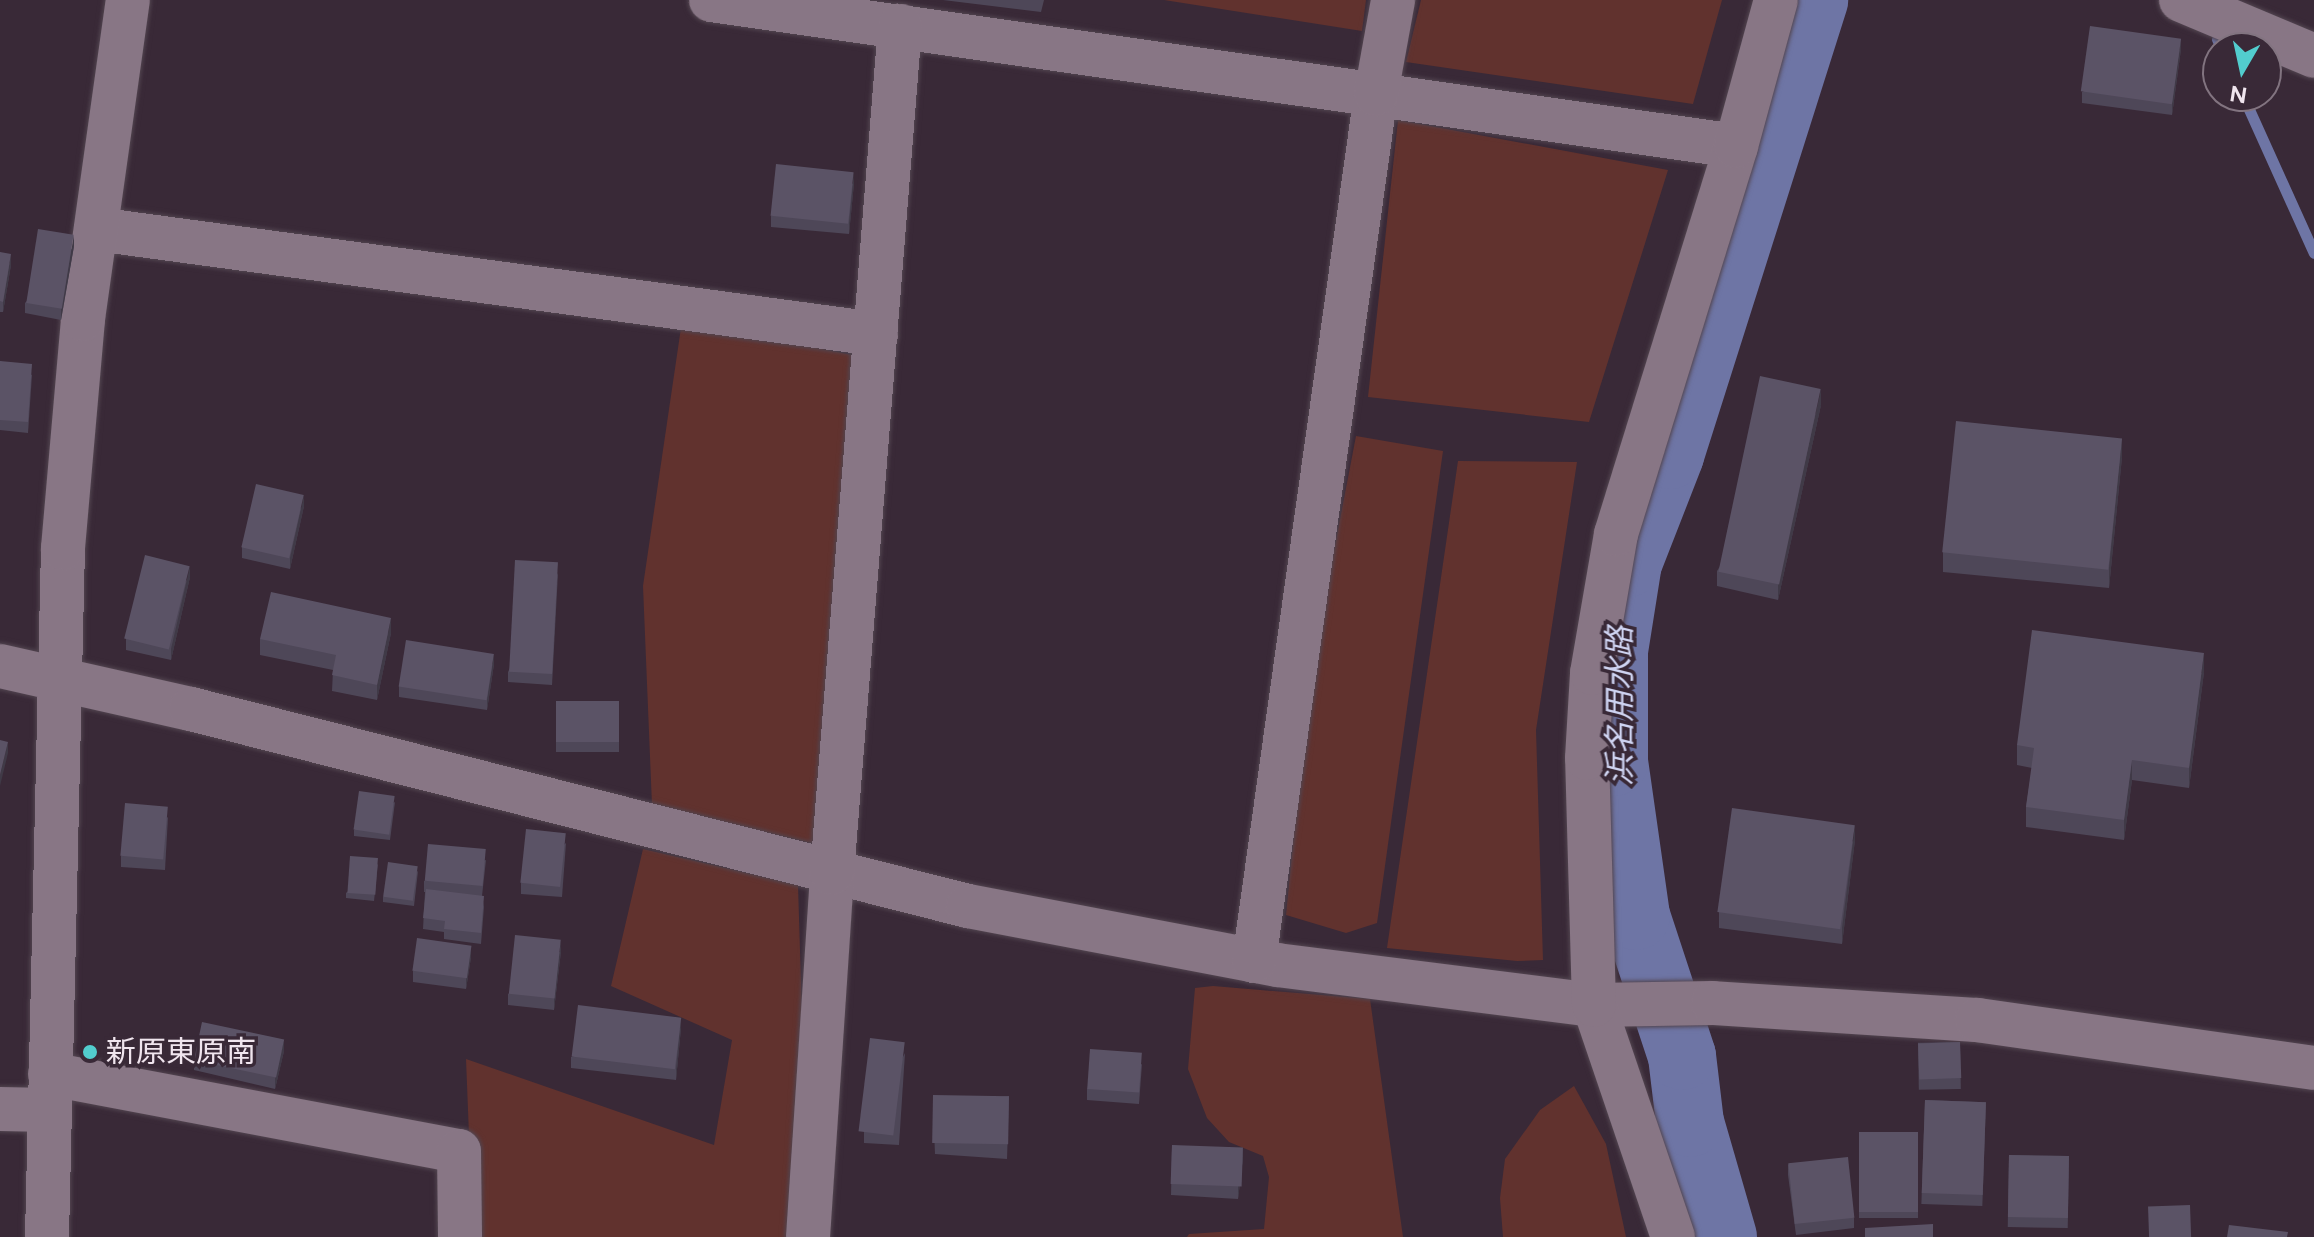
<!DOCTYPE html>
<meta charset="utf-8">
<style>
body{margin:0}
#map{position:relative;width:2314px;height:1237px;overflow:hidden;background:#392937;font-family:Figtree,"Noto Sans JP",sans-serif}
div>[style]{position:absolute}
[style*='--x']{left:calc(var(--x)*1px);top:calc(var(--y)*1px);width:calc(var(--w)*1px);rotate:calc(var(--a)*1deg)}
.green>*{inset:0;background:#61322e}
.stream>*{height:11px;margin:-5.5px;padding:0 5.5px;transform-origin:5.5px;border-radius:5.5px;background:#6e75a5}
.river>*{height:68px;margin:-34px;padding:0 34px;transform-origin:34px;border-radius:34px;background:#6e75a5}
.roads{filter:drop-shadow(0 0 2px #524550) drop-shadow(0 0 2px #524550)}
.minor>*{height:44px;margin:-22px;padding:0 22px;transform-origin:22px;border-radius:22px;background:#887685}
.wall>*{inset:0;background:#4e4758;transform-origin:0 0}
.shaded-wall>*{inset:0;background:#403a47}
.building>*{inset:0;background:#5b5366;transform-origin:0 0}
.dots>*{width:22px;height:22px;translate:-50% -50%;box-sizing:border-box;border:4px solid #392937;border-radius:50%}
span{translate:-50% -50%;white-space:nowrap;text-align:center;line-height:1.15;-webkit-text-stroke:7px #392937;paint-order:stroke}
.poi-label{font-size:30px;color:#f0e5ee}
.left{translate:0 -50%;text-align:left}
.water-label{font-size:32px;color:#ced3f1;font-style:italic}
.north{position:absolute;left:2202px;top:32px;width:80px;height:80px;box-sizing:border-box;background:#392937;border:2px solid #827480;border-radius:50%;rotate:189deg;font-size:22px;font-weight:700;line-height:32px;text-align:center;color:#f0e5ee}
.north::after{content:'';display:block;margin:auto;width:28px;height:36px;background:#52cdce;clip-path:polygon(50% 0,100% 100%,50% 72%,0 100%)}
</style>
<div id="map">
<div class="green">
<div style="clip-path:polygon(1164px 0,1366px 0,1362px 31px)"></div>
<div style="clip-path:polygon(1421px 0,1722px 0,1693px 104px,1406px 62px)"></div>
<div style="clip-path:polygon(1398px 120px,1668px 170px,1589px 422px,1368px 397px)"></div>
<div style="clip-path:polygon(682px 321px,857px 356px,820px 845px,652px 805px,643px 586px)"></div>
<div style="clip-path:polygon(1356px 436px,1443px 451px,1377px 923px,1346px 933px,1286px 915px,1309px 681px)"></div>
<div style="clip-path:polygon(1458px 461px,1577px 462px,1536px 730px,1543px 960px,1517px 961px,1387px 948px)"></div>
<div style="clip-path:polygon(643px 849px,798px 885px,806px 1146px,794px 1237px,473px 1237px,466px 1059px,714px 1145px,732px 1040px,611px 986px)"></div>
<div style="clip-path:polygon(1213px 986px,1370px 999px,1403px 1237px,1187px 1237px,1189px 1234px,1264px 1229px,1269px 1177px,1263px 1156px,1229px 1142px,1207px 1118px,1188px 1069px,1195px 988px)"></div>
<div style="clip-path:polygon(1574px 1086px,1606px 1144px,1626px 1237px,1503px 1237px,1500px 1198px,1505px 1159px,1540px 1110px)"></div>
</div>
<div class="stream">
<div style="--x:2217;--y:39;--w:10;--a:66"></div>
<div style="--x:2243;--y:96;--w:172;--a:65.7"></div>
</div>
<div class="river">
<div style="--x:1723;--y:1237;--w:119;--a:-106.1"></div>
<div style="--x:1690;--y:1123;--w:67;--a:-96.8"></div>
<div style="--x:1682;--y:1056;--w:147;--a:-108.2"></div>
<div style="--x:1636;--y:916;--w:156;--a:-98.1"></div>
<div style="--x:1614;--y:762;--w:111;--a:-90"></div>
<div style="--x:1614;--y:651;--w:89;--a:-81"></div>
<div style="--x:1628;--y:563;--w:116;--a:-68.7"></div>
<div style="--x:1670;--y:455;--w:477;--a:-72.4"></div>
</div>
<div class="roads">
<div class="minor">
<div style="--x:711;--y:0;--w:1035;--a:8.11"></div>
<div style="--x:2181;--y:0;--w:144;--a:22.8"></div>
<div style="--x:96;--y:229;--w:787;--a:7.67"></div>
<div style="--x:0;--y:666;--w:196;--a:12.7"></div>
<div style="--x:191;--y:709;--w:802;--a:14.23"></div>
<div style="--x:968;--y:906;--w:315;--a:10.8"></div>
<div style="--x:1277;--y:965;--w:320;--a:7.2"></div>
<div style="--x:1594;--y:1005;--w:119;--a:-1"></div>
<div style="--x:1713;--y:1003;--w:265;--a:3.7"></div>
<div style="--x:1977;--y:1020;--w:340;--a:8.1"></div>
<div style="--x:1254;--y:961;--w:876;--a:-81.99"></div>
<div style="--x:1376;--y:94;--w:96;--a:-79.7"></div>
<div style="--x:50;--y:1074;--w:416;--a:10.7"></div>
<div style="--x:459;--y:1151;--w:86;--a:89.3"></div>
<div style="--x:0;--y:1109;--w:49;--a:1.2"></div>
<div style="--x:47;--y:1237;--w:689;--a:-88.67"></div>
<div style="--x:63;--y:548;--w:230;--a:-85"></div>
<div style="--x:83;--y:319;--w:322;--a:-82"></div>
<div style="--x:808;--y:1237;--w:365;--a:-86.2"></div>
<div style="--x:832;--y:873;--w:850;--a:-85.41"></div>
<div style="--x:1673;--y:1237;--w:245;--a:-108.8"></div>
<div style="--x:1594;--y:1005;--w:247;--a:-91.6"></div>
<div style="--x:1587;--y:758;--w:85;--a:-86.6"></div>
<div style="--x:1592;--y:673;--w:141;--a:-80.2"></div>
<div style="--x:1616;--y:534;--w:406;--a:-72.8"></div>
<div style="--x:1736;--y:146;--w:151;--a:-74.7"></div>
</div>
</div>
<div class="wall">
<div style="clip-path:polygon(943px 0,1044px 0,1041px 12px)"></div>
<div style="clip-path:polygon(2181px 49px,2172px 115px,2082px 103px,2082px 92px)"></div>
<div style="clip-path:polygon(854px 183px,849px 234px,771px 227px,771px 216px)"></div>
<div style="clip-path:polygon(74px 246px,61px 320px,25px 313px,25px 303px)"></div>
<div style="clip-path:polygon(0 252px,11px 265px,3px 312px,0 312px)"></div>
<div style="clip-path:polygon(0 361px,32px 375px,28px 433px,0 430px)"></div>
<div style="clip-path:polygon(1821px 405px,1778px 600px,1717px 586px,1717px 571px)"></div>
<div style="clip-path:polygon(2122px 457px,2109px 588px,1943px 572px,1943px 552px)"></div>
<div style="clip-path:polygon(304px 506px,290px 569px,242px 558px,242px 547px)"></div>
<div style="clip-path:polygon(558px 573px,552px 685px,508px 682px,508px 672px)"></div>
<div style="clip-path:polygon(190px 577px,171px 660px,126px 650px,126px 639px)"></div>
<div style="clip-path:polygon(391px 633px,377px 700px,332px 691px,333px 670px,260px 655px,260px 639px)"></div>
<div style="clip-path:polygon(494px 664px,487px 710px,399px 697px,399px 686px)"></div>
<div style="clip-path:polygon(2204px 672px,2189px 788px,2132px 780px,2124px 840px,2026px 827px,2026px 807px,2032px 768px,2017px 765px,2017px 745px)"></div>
<div style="left:556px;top:701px;width:63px;height:51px"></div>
<div style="clip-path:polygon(395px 802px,390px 840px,354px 836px,354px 830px)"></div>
<div style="clip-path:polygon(168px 817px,165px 870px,121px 867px,121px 856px)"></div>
<div style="clip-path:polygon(1855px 840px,1842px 944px,1719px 928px,1719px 912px)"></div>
<div style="clip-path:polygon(566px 843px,562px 897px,521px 894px,521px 883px)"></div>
<div style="clip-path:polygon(486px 860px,482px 896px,484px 907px,481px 944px,444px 939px,444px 932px,423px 929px,425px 892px,424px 892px,424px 881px)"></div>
<div style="clip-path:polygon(378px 864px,374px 901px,346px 898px,346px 893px)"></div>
<div style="clip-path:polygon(418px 871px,414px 906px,383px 902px,383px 897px)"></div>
<div style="clip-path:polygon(561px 951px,554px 1010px,508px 1005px,508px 994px)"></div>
<div style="clip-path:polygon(471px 957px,466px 989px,413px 982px,413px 971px)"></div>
<div style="clip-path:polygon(681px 1028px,676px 1080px,571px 1068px,571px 1057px)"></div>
<div style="left:1960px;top:1042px;width:47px;height:42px;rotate:89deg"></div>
<div style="clip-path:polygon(284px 1051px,275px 1089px,194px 1070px,194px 1060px)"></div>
<div style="clip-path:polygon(905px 1053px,899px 1145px,864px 1143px,864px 1132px)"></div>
<div style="clip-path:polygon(1142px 1064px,1139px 1104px,1087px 1100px,1087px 1089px)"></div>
<div style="clip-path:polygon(1009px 1096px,1007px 1159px,935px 1154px,933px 1105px)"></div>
<div style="left:1925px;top:1100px;width:61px;height:104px;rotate:2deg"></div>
<div style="left:1859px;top:1132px;width:59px;height:86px"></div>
<div style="clip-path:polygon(1172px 1145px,1243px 1158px,1238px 1199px,1171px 1195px)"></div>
<div style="left:2009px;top:1155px;width:60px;height:72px;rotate:1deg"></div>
<div style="clip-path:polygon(1788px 1164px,1854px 1218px,1854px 1228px,1796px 1235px,1788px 1175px)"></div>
</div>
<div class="shaded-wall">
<div style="clip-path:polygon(2181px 38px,2181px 49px,2172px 115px,2172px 104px)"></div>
<div style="clip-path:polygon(854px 172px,854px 183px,849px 234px,849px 223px)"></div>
<div style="clip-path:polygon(74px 235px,74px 246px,61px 320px,61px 309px)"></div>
<div style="clip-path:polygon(11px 254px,11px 265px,3px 312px,3px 302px)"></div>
<div style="clip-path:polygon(1821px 389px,1821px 405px,1778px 600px,1778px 584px)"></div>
<div style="clip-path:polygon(2122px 437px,2122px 457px,2109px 588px,2109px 568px)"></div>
<div style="clip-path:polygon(304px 495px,304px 506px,290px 569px,290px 558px)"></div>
<div style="clip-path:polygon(190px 566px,190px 577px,171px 660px,171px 649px)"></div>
<div style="clip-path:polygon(391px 618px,391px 633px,377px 700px,377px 685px)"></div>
<div style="clip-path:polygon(2204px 653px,2204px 672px,2189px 788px,2189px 768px)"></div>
<div style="clip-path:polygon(494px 654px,494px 664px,487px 710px,487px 700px)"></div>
<div style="clip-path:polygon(8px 742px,8px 753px,0 786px,0 775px)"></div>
<div style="clip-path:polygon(2132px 760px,2132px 780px,2124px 840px,2124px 820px)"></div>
<div style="clip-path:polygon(1855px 825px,1855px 840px,1842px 944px,1842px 928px)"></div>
<div style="clip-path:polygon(561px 940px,561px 951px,554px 1010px,554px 999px)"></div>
<div style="clip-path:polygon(471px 946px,471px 957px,466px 989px,466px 979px)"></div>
<div style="clip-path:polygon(681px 1017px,681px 1028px,676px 1080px,676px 1069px)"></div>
<div style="clip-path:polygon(284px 1040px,284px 1051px,275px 1089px,275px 1078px)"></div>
<div style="clip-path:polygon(1243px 1148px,1243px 1158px,1238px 1199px,1238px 1188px)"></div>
</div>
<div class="building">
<div style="left:2090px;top:26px;width:92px;height:66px;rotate:8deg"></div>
<div style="left:776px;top:164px;width:78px;height:52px;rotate:6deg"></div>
<div style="left:38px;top:229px;width:36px;height:75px;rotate:9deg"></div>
<div style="clip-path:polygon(0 252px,11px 254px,3px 302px,0 301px)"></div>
<div style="clip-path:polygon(0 361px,32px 364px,28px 422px,0 420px)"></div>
<div style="left:1760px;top:376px;width:62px;height:200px;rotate:12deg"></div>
<div style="left:1956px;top:421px;width:167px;height:132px;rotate:6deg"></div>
<div style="left:256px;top:484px;width:49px;height:65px;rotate:13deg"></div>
<div style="left:145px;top:555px;width:46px;height:86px;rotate:14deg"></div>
<div style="left:515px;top:560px;width:43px;height:112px;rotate:3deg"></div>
<div style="clip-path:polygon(271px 592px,391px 618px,377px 685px,332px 675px,336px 655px,260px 639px)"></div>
<div style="clip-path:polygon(2032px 630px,2204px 653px,2189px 768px,2132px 760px,2124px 820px,2026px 807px,2034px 748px,2017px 745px)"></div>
<div style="left:406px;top:640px;width:89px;height:47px;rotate:9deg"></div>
<div style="left:556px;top:701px;width:63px;height:41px"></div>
<div style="clip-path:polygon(0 740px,8px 742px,0 775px)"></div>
<div style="left:359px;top:791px;width:36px;height:39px;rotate:8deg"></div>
<div style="left:125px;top:803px;width:43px;height:53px;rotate:5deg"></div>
<div style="left:1732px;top:808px;width:124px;height:105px;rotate:8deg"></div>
<div style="left:526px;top:829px;width:40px;height:54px;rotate:6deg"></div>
<div style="left:428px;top:844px;width:58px;height:37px;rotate:5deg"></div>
<div style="left:350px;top:856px;width:28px;height:37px;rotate:4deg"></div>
<div style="left:388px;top:862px;width:30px;height:35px;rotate:8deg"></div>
<div style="clip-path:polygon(426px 889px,484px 896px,481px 933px,444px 929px,445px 921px,423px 918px)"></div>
<div style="left:515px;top:935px;width:46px;height:59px;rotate:6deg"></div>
<div style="left:417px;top:938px;width:55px;height:33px;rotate:8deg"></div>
<div style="left:578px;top:1005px;width:104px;height:52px;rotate:7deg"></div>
<div style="left:202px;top:1022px;width:84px;height:39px;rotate:12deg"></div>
<div style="left:870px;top:1038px;width:35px;height:94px;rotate:7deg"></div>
<div style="left:1960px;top:1042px;width:36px;height:42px;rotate:88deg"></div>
<div style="left:1090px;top:1049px;width:52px;height:40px;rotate:4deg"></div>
<div style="left:933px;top:1095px;width:76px;height:48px;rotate:1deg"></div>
<div style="left:1925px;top:1100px;width:61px;height:93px;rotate:2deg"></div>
<div style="left:1859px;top:1132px;width:59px;height:80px"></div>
<div style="left:1172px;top:1145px;width:71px;height:39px;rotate:2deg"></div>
<div style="left:2009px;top:1155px;width:60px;height:62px;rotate:1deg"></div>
<div style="left:1848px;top:1157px;width:61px;height:60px;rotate:84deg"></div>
<div style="left:2190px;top:1205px;width:32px;height:42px;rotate:88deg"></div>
<div style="clip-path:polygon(1933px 1224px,1933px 1237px,1865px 1237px,1865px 1228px)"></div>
<div style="clip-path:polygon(2229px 1225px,2288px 1232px,2287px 1237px,2227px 1237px)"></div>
</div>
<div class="dots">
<div style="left:90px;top:1052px;background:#52cdce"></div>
</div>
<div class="poi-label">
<span class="left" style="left:106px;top:1052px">新原東原南</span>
</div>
<div class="water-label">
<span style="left:1620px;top:706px;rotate:-90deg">浜名用水路</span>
</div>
<div class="north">N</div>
</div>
